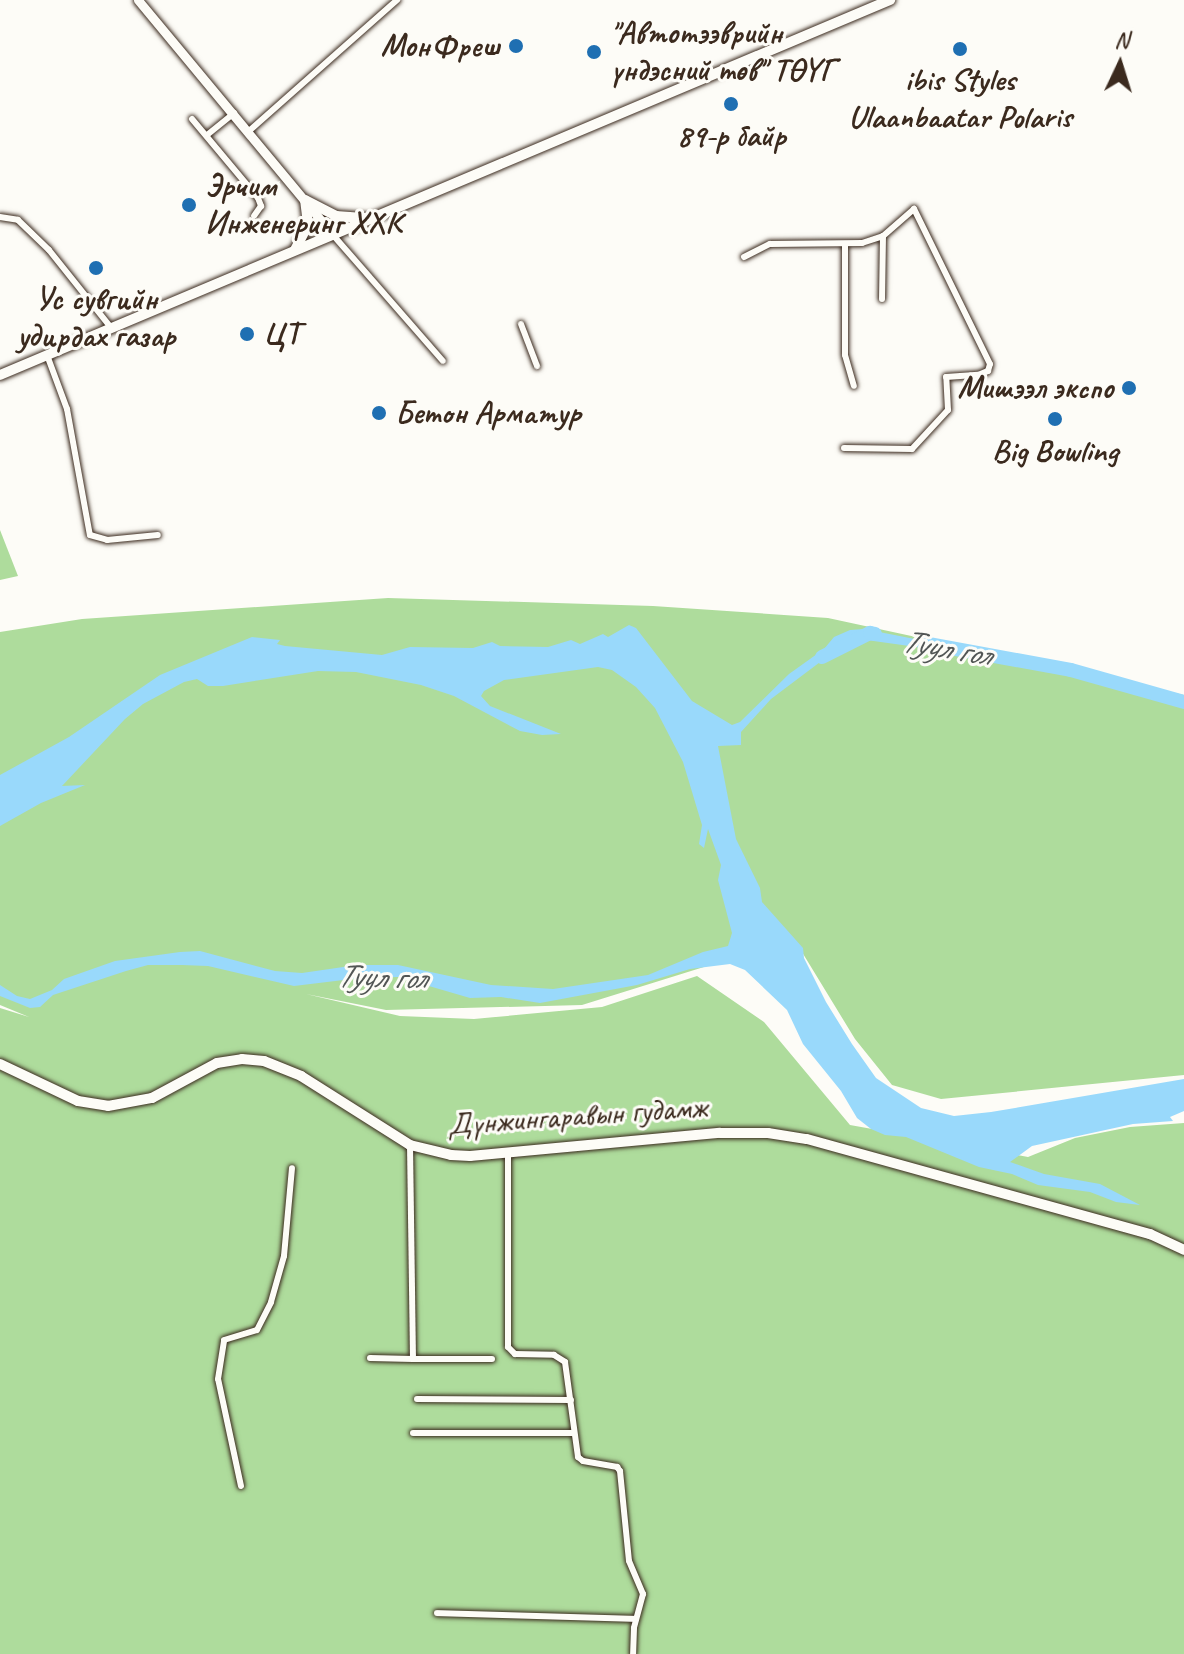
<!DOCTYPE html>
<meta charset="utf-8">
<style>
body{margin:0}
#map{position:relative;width:1184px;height:1654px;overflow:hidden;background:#fdfcf7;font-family:Caveat,sans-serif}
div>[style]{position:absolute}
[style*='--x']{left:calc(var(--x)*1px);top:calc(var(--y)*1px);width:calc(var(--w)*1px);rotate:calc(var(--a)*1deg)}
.green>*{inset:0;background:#aedc9c}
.water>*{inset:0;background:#99d9fb}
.river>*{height:14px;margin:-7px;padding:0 7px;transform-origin:7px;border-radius:7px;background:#99d9fb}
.roads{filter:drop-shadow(0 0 2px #3b2a1e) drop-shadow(0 0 2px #3b2a1e)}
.minor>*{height:6px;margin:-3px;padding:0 3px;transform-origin:3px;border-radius:3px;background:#fdfcf7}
.secondary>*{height:9px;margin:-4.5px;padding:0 4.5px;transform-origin:4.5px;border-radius:4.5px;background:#fdfcf7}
.primary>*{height:10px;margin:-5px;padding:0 5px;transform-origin:5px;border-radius:5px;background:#fdfcf7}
.trunk>*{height:10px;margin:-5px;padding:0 5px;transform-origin:5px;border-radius:5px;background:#fdfcf7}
.dots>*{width:22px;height:22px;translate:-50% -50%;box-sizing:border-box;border:4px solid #fdfcf7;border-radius:50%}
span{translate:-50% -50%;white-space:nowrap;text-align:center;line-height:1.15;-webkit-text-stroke:6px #fdfcf7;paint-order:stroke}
.poi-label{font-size:32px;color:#3b2a1e;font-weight:700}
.left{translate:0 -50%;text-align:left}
.right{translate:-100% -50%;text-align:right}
.street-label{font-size:32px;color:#3b2a1e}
.water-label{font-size:34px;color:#525655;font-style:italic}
.north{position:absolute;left:1080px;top:24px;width:80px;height:80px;-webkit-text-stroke:6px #fdfcf7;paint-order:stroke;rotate:4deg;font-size:22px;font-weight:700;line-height:32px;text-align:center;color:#3b2a1e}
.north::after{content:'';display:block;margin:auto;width:28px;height:36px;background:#3b2a1e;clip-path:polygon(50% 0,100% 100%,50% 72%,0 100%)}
</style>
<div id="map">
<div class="green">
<div style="clip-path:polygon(0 530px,18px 576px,0 580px)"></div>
<div style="clip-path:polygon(388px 598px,653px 606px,828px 618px,1184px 695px,1184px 1075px,941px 1099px,892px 1085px,855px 1039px,794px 939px,582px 1005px,386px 1010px,306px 994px,400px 1016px,474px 1019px,602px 1007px,697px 976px,764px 1022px,850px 1125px,1028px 1157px,1075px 1138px,1130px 1127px,1184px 1123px,1184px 1654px,0 1654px,0 1008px,29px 1017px,0 1005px,0 632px,82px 619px)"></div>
</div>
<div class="water">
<div style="clip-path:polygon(629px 625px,636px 628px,692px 701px,732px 725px,740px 722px,789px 674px,824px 649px,834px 637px,850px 630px,864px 629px,940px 644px,938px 650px,852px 638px,771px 699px,741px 732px,741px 745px,718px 746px,736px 839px,760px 888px,762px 902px,803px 948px,804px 958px,826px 1002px,852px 1044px,876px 1078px,921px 1108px,954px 1116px,991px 1112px,1184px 1079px,1184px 1111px,1170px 1117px,1173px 1121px,1133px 1124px,1032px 1146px,1010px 1162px,1044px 1174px,1100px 1184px,1140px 1205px,1116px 1202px,1090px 1192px,1038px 1185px,1012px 1174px,979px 1167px,906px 1137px,885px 1135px,871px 1129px,857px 1118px,841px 1091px,803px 1044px,787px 1010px,745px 970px,730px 964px,690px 969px,637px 985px,540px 1003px,501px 997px,470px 998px,398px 977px,360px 978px,294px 986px,208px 966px,182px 965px,148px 965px,126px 971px,53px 995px,40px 1007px,30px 1008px,0 996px,0 985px,17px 996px,30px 999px,52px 990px,64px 979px,115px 961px,180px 952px,200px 951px,275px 971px,302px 973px,357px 965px,398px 965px,491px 985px,553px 989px,648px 975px,703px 952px,728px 946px,732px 933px,718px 880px,721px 865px,708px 829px,704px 848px,699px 844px,702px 825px,683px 762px,655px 708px,636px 687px,612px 670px,598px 667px,504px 680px,484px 691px,481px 696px,490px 706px,561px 734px,542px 735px,520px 731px,454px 696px,421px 685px,356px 672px,318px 671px,223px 686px,208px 686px,197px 679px,184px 682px,143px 704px,125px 719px,62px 786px,85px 785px,41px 803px,0 826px,0 775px,69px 737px,160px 675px,252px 637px,280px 640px,277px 644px,285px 646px,382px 655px,410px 647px,473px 648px,492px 642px,500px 646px,548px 647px,571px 640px,580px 644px,603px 634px,608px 637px)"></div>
</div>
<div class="river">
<div style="--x:923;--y:643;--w:150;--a:10.3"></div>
<div style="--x:1071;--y:670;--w:117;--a:15.8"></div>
<div style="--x:822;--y:657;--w:54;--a:-26.6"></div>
<div style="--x:870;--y:633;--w:5;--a:11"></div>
</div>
<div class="roads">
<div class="minor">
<div style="--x:192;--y:119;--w:103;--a:50.1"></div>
<div style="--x:258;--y:198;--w:9;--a:69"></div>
<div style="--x:261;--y:206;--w:12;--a:125"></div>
<div style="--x:249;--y:131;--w:198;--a:-41.5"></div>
<div style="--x:207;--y:135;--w:35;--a:-39"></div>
<div style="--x:0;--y:217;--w:18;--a:9"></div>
<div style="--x:18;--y:220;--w:43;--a:44.1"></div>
<div style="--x:49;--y:250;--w:101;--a:51.4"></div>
<div style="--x:333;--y:235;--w:167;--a:48.9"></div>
<div style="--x:845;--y:244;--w:111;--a:90"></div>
<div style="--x:845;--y:355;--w:32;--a:74"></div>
<div style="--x:744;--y:257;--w:29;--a:-27"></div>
<div style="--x:770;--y:244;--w:92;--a:-0.6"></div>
<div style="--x:862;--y:243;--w:22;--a:-18"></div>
<div style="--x:883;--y:236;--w:63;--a:90.9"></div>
<div style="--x:521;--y:324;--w:45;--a:69.1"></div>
<div style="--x:47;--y:355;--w:58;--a:69.7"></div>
<div style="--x:67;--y:409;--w:128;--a:79.7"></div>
<div style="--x:90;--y:535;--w:18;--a:16"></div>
<div style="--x:107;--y:540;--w:51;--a:-5.6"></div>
<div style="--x:844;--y:448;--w:68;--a:0.8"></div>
<div style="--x:912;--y:449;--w:53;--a:-47.3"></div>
<div style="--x:948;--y:410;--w:33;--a:-93"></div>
<div style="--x:946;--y:377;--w:32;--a:-4"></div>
<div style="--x:978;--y:375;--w:11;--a:-22"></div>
<div style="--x:988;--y:371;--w:7;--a:-74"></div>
<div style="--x:990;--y:364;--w:173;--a:-116.1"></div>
<div style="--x:914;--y:209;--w:41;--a:138.9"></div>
<div style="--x:410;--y:1145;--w:214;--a:89.2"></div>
<div style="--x:413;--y:1359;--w:79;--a:0"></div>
<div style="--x:508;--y:1153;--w:194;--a:90"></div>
<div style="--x:508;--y:1347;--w:10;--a:45"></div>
<div style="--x:515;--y:1354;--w:39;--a:1"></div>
<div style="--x:554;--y:1355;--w:13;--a:32"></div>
<div style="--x:565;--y:1362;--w:96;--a:82.2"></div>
<div style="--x:578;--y:1457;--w:6;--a:39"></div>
<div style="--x:583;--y:1461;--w:35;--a:10"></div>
<div style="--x:617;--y:1467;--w:5;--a:53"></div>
<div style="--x:620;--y:1471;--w:90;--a:84.3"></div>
<div style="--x:629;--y:1561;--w:36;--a:67"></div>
<div style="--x:643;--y:1594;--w:35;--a:105"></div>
<div style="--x:634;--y:1628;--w:26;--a:92"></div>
<div style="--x:370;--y:1358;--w:43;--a:1.3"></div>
<div style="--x:417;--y:1399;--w:154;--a:0.4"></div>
<div style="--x:413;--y:1433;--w:159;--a:0"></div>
<div style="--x:241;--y:1486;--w:109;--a:-102.1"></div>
<div style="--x:218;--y:1379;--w:39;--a:-81"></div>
<div style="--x:224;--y:1340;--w:34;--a:-17"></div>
<div style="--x:257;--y:1330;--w:31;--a:-63"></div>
<div style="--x:271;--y:1302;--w:48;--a:-74.2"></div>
<div style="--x:284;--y:1256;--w:88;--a:-84.8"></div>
<div style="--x:437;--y:1613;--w:199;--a:1.7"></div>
</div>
<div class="secondary">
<div style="--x:138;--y:0;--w:305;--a:50.3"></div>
</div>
<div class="primary">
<div style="--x:0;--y:1064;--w:86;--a:25.4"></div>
<div style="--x:78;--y:1101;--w:30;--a:9"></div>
<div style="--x:108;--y:1106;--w:45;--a:-10.3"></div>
<div style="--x:152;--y:1098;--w:74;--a:-28.3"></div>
<div style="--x:217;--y:1063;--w:25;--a:-9"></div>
<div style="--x:242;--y:1059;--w:22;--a:5"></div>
<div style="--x:264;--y:1061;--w:40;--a:22"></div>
<div style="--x:301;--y:1076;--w:129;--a:32.3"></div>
<div style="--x:410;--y:1145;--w:42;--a:13.7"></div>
<div style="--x:451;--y:1155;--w:19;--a:3"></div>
<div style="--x:470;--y:1156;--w:251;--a:-5.3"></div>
<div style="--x:720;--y:1133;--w:48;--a:0"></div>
<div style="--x:768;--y:1133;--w:39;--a:9"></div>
<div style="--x:807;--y:1139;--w:356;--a:15.5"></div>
<div style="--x:1150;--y:1234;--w:38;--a:25"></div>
</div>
<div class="trunk">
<div style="--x:305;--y:200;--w:35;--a:27"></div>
<div style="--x:336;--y:216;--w:31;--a:4"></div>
<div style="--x:295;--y:250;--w:29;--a:-63"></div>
<div style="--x:308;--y:224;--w:24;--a:-97"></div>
<div style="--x:0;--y:375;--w:966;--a:-22.85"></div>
</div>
</div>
<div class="dots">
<div style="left:516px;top:46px;background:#1f6fb2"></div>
<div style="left:960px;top:49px;background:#1f6fb2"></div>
<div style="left:594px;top:52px;background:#1f6fb2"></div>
<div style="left:731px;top:104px;background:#1f6fb2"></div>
<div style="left:189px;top:205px;background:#1f6fb2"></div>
<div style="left:96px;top:268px;background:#1f6fb2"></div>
<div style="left:247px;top:334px;background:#1f6fb2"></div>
<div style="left:1129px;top:388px;background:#1f6fb2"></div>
<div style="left:379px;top:413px;background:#1f6fb2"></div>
<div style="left:1055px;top:419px;background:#1f6fb2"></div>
</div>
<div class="poi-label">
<span class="left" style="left:610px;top:52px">"Автотээврийн<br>үндэсний төв" ТӨҮГ</span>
<span class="right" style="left:500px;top:46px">МонФреш</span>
<span style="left:960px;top:99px">ibis Styles<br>Ulaanbaatar Polaris</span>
<span style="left:731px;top:136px">89-р байр</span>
<span class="left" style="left:205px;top:205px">Эрчим<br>Инженеринг ХХК</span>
<span style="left:96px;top:318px">Ус сувгийн<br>удирдах газар</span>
<span class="left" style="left:263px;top:334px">ЦТ</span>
<span class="right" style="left:1113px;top:388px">Мишээл экспо</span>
<span class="left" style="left:395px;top:413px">Бетон Арматур</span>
<span style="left:1055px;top:451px">Big Bowling</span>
</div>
<div class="street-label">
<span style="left:577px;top:1116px;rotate:-4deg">Дүнжингаравын гудамж</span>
</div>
<div class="water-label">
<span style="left:946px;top:647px;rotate:10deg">Туул гол</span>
<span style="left:381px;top:976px;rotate:2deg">Туул гол</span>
</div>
<div class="north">N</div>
</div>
